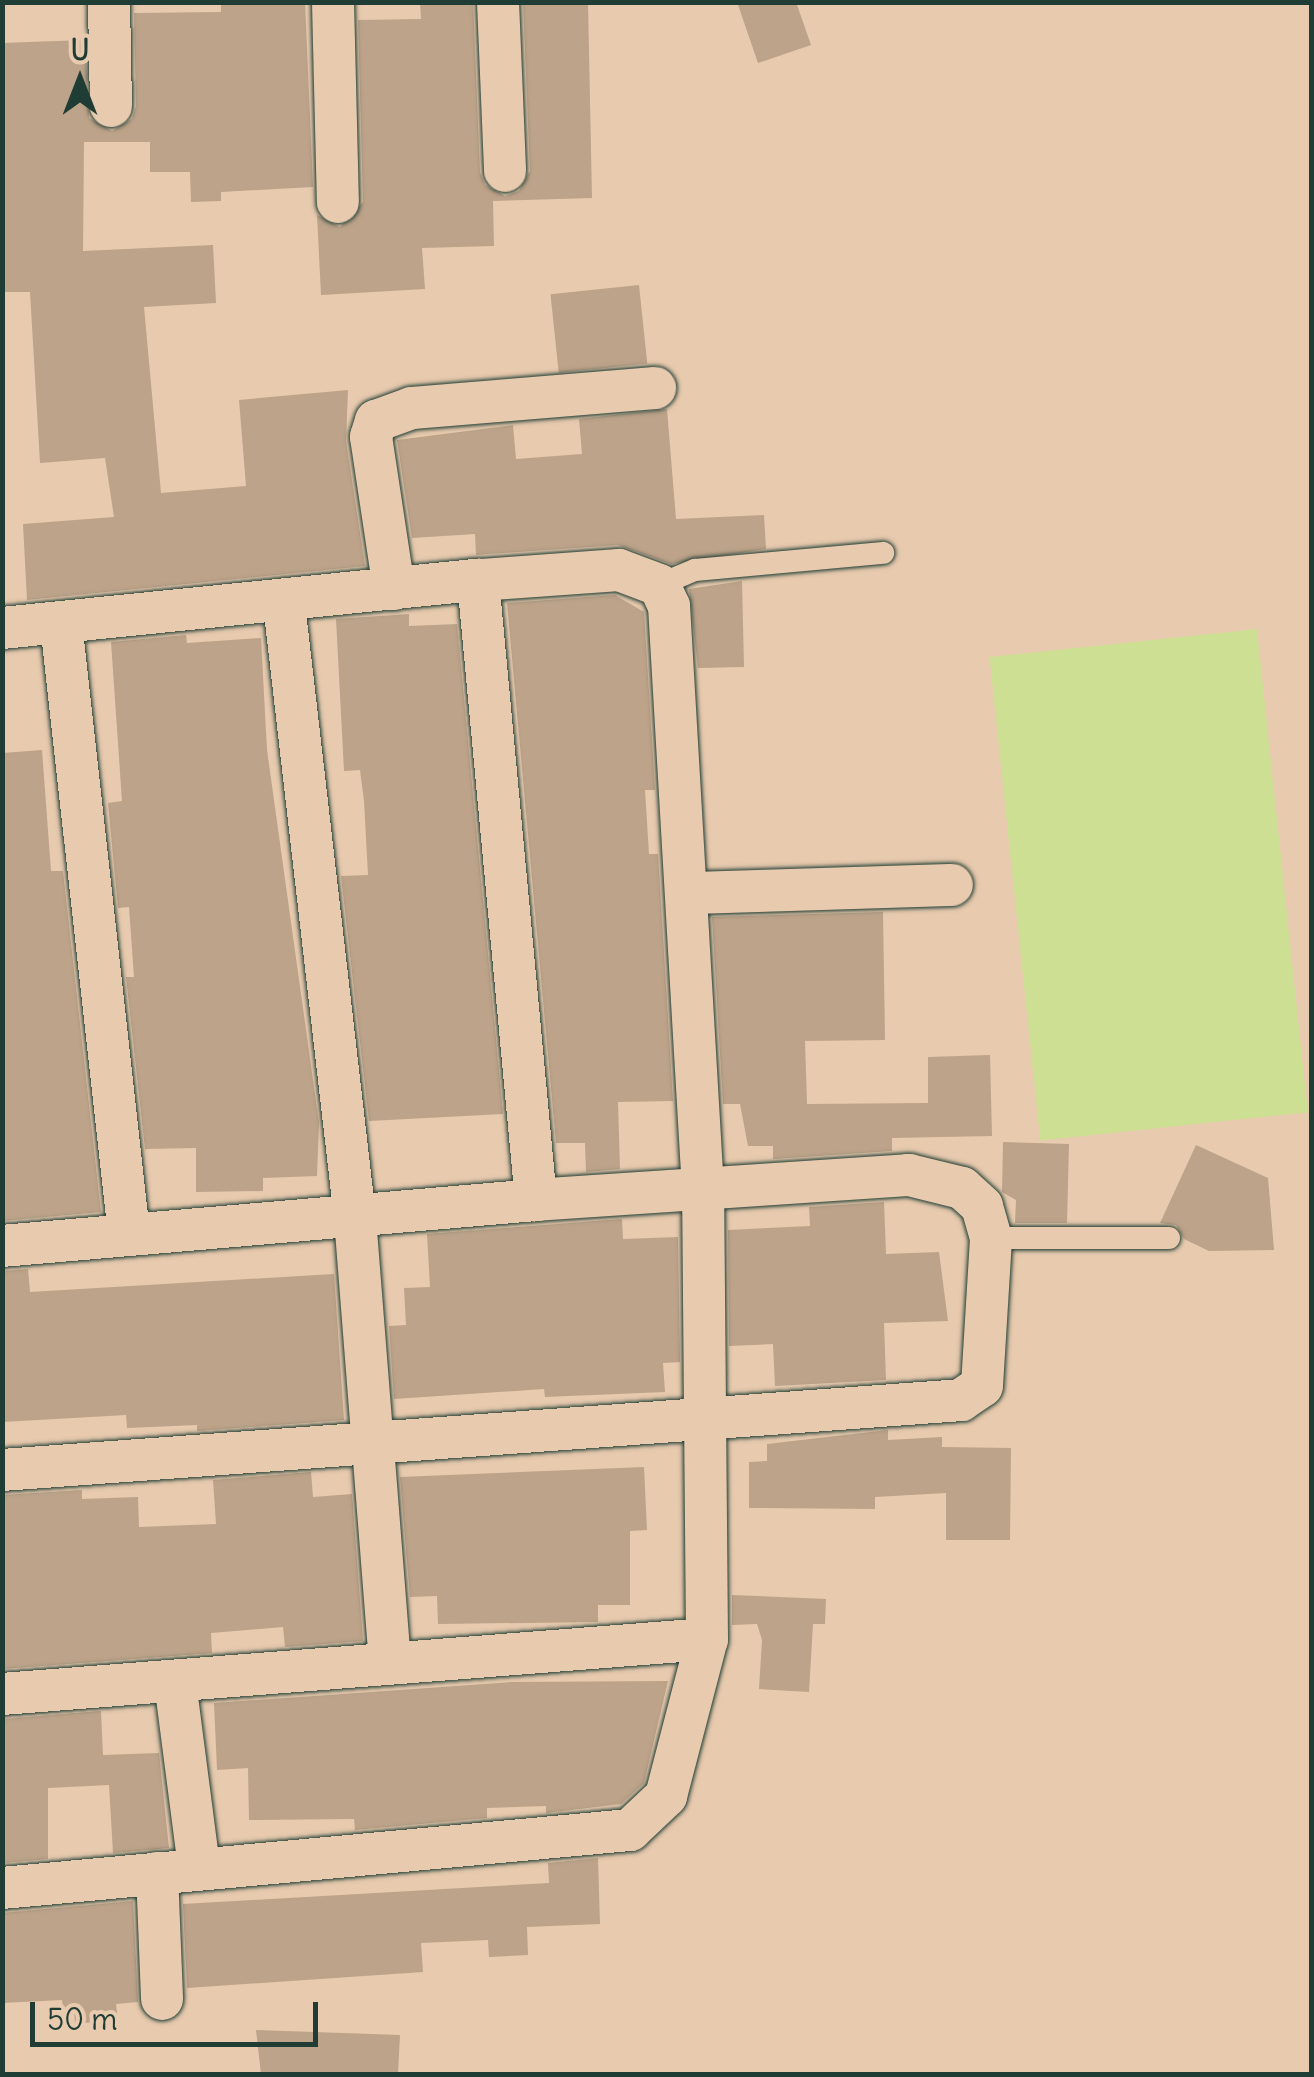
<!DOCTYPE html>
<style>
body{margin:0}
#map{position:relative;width:1314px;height:2077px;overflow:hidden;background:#e8caae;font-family:Delius,sans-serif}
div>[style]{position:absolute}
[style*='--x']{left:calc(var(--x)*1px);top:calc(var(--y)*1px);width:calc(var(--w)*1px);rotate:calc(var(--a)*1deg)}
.green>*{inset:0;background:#cddf93;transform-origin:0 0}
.building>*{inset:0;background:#bda389;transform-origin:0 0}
.roads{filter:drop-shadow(0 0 2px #1f3d34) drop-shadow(0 0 2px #1f3d34)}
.lane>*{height:22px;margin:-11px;padding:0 11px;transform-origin:11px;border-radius:11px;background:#e8caae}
.street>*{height:42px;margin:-21px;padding:0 21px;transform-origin:21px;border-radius:21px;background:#e8caae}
span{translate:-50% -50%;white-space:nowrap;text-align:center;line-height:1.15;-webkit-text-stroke:9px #e8caae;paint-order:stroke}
.frame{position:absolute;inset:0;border:5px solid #1f3d34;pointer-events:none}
.north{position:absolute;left:30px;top:30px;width:100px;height:100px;-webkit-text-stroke:8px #e8caae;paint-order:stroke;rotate:0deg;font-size:28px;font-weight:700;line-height:40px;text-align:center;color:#1f3d34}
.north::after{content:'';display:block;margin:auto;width:35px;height:45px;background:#1f3d34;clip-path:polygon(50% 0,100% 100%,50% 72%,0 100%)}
.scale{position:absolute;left:30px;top:2002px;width:288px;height:45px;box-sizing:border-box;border:5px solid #1f3d34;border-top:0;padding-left:12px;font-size:30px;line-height:35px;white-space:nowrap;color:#1f3d34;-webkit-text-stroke:8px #e8caae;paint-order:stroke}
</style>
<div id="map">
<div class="green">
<div style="left:1257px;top:629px;width:486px;height:269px;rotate:84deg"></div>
</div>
<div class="building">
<div style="clip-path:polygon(221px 2px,305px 2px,313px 187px,221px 192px,221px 201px,191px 202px,190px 172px,150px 172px,150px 142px,84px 142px,83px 251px,213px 245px,216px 303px,144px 307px,161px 493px,246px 486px,239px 400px,348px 390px,346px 441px,365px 566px,27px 600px,23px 524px,114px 517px,105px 458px,40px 463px,30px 292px,2px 292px,2px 43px,85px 40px,89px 118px,112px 131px,132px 119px,136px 106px,134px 13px,221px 12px)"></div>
<div style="clip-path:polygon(420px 2px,473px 2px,480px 172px,485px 185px,505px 196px,519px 191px,530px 171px,523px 2px,588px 2px,592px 198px,493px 201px,494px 246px,422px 248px,425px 289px,321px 295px,317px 215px,340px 227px,363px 202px,358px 20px,421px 19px)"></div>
<div style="clip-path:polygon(737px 2px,796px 2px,811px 45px,758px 63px)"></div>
<div style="left:639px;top:285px;width:79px;height:89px;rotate:84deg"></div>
<div style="clip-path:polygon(667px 409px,676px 519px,764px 515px,766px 549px,671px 564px,618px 545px,476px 555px,475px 534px,412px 538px,397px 440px,513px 425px,516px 459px,582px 454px,579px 419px)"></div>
<div style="clip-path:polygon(742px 581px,744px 667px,698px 668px,689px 589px)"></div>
<div style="clip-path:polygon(615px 595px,644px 612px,655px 790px,645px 790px,649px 854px,658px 854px,673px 1101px,618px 1102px,620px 1169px,586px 1172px,585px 1143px,556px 1143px,507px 603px)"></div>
<div style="clip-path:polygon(409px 614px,409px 626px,457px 624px,503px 1114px,369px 1121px,341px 876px,368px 875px,364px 801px,360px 770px,344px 771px,336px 619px)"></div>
<div style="clip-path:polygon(186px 635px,187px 643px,261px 638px,267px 750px,319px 1123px,317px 1176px,263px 1178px,263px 1191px,196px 1192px,196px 1148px,145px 1149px,126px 977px,134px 977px,129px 907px,118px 908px,108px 803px,122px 801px,111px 642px)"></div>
<div style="clip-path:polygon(42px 750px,51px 871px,63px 871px,101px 1212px,2px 1221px,2px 753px)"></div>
<div style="clip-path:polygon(883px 912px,885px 1040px,805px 1041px,807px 1104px,928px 1103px,928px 1057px,990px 1055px,992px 1136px,892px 1138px,892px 1151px,773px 1159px,773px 1146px,748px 1146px,740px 1104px,723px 1104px,712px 917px)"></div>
<div style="clip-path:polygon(1003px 1142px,1069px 1144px,1067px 1223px,1015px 1223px,1016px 1200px,1002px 1192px)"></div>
<div style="clip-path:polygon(1196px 1145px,1268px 1178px,1274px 1250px,1209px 1251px,1184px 1239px,1176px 1225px,1160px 1223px)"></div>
<div style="clip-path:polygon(884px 1202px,886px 1254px,939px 1252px,948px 1321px,884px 1323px,886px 1380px,775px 1386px,773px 1344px,729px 1346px,728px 1230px,810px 1226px,809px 1207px)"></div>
<div style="clip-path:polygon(622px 1219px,623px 1239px,678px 1237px,680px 1362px,663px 1363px,665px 1392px,545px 1397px,544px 1389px,394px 1399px,389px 1326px,406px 1325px,404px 1288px,430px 1287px,427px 1234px)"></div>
<div style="clip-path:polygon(28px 1269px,30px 1292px,334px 1274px,344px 1420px,197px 1431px,197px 1425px,127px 1428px,126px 1415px,2px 1422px,2px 1271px)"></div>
<div style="clip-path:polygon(888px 1430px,888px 1440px,942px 1437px,942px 1447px,1011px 1448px,1010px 1540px,946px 1540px,946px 1493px,875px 1497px,875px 1509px,749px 1508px,749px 1462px,767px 1461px,767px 1444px)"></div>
<div style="clip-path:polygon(644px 1467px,647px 1530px,630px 1531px,630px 1605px,598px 1605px,598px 1622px,438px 1624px,437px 1596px,410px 1597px,400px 1477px)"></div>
<div style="clip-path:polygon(311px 1472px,313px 1497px,352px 1494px,363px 1641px,285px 1647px,283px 1627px,211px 1633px,212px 1653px,2px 1669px,2px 1495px,82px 1490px,82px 1499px,138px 1497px,139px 1527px,216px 1524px,213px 1480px)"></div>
<div style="clip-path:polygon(732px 1595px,826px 1599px,825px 1624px,813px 1624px,809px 1692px,759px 1689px,762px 1640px,757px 1624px,732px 1625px)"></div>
<div style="clip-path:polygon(668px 1681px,644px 1783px,621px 1804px,546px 1813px,546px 1806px,487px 1808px,487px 1818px,355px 1830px,354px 1819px,249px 1820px,248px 1768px,217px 1770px,214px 1703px,512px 1682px)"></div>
<div style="clip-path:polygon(101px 1711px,103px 1755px,159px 1753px,169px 1848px,113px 1853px,109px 1785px,48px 1788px,48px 1859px,2px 1863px,2px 1719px)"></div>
<div style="clip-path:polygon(598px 1858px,600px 1924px,527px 1927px,528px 1955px,489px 1957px,488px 1940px,421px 1943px,423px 1972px,187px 1988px,183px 1904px,549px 1883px,548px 1863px)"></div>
<div style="clip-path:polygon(133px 1901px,138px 2002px,116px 2004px,118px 2020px,75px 2024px,74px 2008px,63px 2009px,62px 2000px,2px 2003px,2px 1913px)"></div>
<div style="clip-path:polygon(256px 2030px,400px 2035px,398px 2074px,261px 2074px)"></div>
</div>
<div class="roads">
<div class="lane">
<div style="--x:659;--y:585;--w:39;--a:-23"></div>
<div style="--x:695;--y:570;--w:189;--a:-5.2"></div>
<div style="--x:991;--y:1238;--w:178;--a:0"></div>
</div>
<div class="street">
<div style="--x:109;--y:2;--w:104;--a:88.9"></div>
<div style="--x:333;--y:2;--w:200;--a:88.6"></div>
<div style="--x:498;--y:2;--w:169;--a:87.6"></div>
<div style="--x:394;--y:589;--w:154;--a:-98.6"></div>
<div style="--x:371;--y:437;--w:17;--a:-73"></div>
<div style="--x:376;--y:421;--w:38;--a:-20"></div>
<div style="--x:412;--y:408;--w:244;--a:-4.7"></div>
<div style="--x:284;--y:604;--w:618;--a:83.4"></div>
<div style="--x:355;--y:1218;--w:446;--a:85.5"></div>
<div style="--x:61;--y:623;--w:615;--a:83.65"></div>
<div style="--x:2;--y:628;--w:478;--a:-5.8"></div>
<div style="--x:478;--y:580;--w:623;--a:84.66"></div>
<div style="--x:536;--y:1200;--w:536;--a:175.08"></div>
<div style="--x:691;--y:893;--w:261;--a:-1.8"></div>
<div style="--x:2;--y:1470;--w:962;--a:-4.17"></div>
<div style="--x:961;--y:1400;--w:25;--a:-34"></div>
<div style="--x:982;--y:1386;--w:148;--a:-86.5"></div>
<div style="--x:991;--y:1238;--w:33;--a:-106"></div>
<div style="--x:982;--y:1206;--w:27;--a:-138"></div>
<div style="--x:962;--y:1188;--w:55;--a:-166.2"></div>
<div style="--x:909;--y:1175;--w:374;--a:176.2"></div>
<div style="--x:175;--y:1682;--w:187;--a:82.6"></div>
<div style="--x:2;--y:1694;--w:707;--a:-4.46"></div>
<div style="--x:707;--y:1639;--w:449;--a:-90.5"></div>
<div style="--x:703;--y:1190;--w:585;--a:-93.33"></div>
<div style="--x:669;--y:606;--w:23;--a:-115"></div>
<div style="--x:659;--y:585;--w:43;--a:-159.4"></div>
<div style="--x:619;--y:570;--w:141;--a:175.9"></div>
<div style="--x:157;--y:1873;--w:126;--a:87.7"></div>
<div style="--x:2;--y:1888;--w:631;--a:-5.28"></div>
<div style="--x:630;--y:1830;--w:50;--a:-43.4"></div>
<div style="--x:666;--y:1796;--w:162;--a:-75.4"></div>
</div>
</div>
<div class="frame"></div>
<div class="north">U</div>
<div class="scale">50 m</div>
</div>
